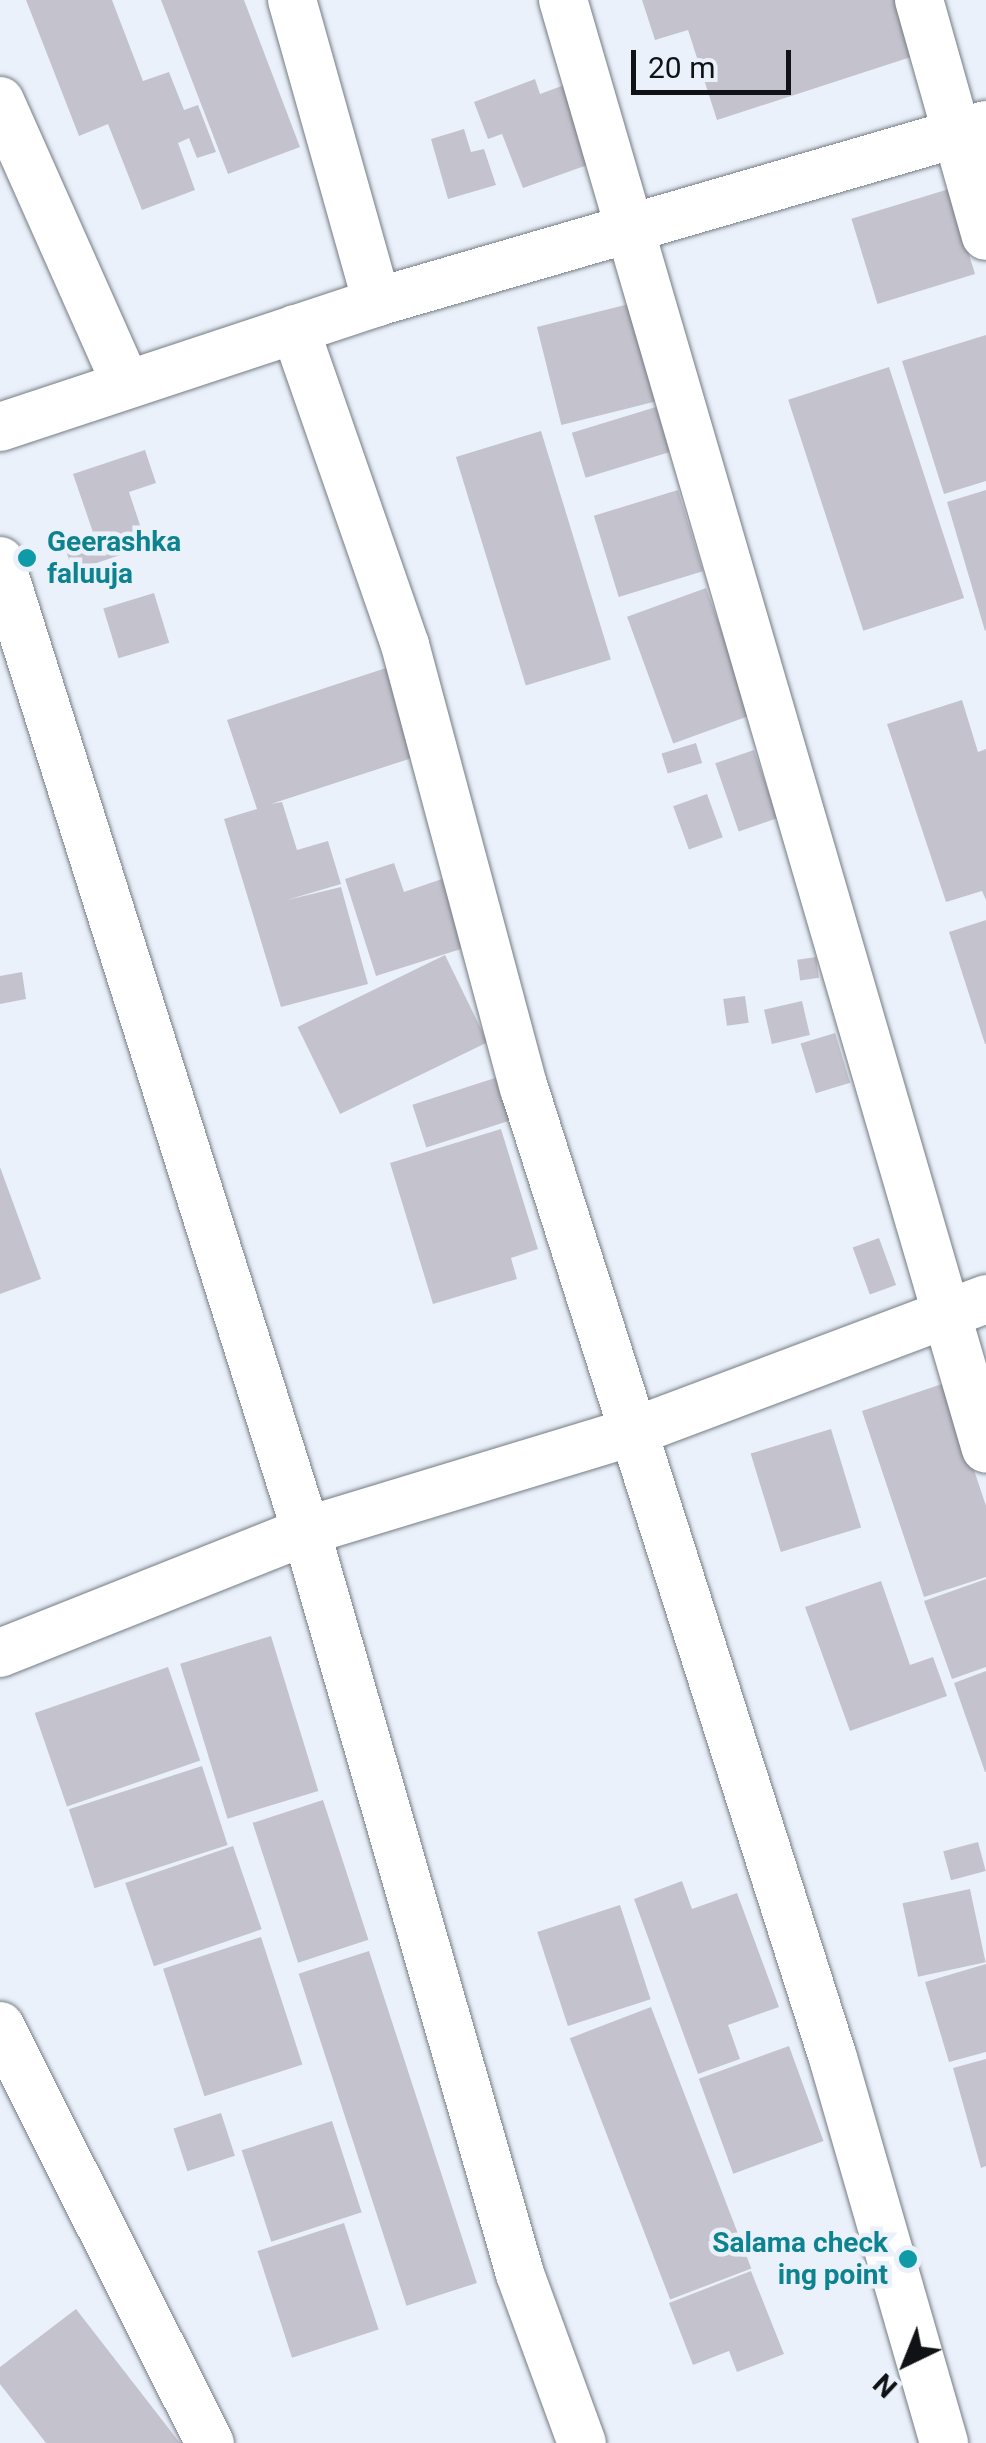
<!DOCTYPE html>
<style>
body{margin:0}
#map{position:relative;width:986px;height:2443px;overflow:hidden;background:#eaf1fa;font-family:Roboto,sans-serif}
div>[style]{position:absolute}
[style*='--x']{left:calc(var(--x)*1px);top:calc(var(--y)*1px);width:calc(var(--w)*1px);rotate:calc(var(--a)*1deg)}
.building>*{inset:0;background:#c4c3cd;transform-origin:0 0}
.roads{filter:drop-shadow(0 0 2px #767c84) drop-shadow(0 0 2px #767c84)}
.minor>*{height:48px;margin:-24px;padding:0 24px;transform-origin:24px;border-radius:24px;background:#fff}
.dots>*{width:28px;height:28px;translate:-50% -50%;box-sizing:border-box;border:5px solid #eaf1fa;border-radius:50%}
span{translate:-50% -50%;white-space:nowrap;text-align:center;line-height:1.15;-webkit-text-stroke:9px #eaf1fa;paint-order:stroke}
.culture-label{font-size:28px;color:#0d838f;font-weight:700}
.left{translate:0 -50%;text-align:left}
.right{translate:-100% -50%;text-align:right}
.north{position:absolute;left:856px;top:2313px;width:100px;height:100px;-webkit-text-stroke:8px #eaf1fa;paint-order:stroke;rotate:223deg;font-size:28px;font-weight:700;line-height:40px;text-align:center;color:#101215}
.north::after{content:'';display:block;margin:auto;width:35px;height:45px;background:#101215;clip-path:polygon(50% 0,100% 100%,50% 72%,0 100%)}
.scale{position:absolute;left:631px;top:50px;width:160px;height:45px;box-sizing:border-box;border:5px solid #101215;border-top:0;padding-left:12px;font-size:30px;line-height:35px;white-space:nowrap;color:#101215;-webkit-text-stroke:8px #eaf1fa;paint-order:stroke}
</style>
<div id="map">
<div class="building">
<div style="clip-path:polygon(26px 0,112px 0,143px 81px,169px 72px,184px 110px,198px 105px,216px 152px,197px 158px,189px 138px,178px 143px,195px 190px,142px 210px,108px 124px,79px 136px)"></div>
<div style="clip-path:polygon(161px 0,244px 0,300px 147px,228px 174px)"></div>
<div style="clip-path:polygon(642px 0,896px 0,914px 56px,717px 120px,688px 30px,655px 40px)"></div>
<div style="clip-path:polygon(535px 79px,540px 94px,578px 80px,607px 158px,523px 188px,502px 134px,488px 139px,474px 102px)"></div>
<div style="clip-path:polygon(464px 129px,471px 152px,484px 149px,496px 185px,448px 199px,431px 139px)"></div>
<div style="left:949px;top:189px;width:89px;height:102px;rotate:73deg"></div>
<div style="left:633px;top:303px;width:101px;height:99px;rotate:76deg"></div>
<div style="clip-path:polygon(986px 335px,986px 481px,944px 494px,902px 361px)"></div>
<div style="left:889px;top:367px;width:243px;height:106px;rotate:72deg"></div>
<div style="left:656px;top:407px;width:47px;height:88px;rotate:73deg"></div>
<div style="left:541px;top:431px;width:239px;height:89px;rotate:73deg"></div>
<div style="clip-path:polygon(145px 450px,156px 483px,129px 492px,147px 546px,73px 571px,66px 551px,96px 541px,73px 474px)"></div>
<div style="left:678px;top:490px;width:85px;height:88px;rotate:73deg"></div>
<div style="clip-path:polygon(986px 490px,986px 630px,985px 631px,947px 502px)"></div>
<div style="left:706px;top:588px;width:135px;height:84px;rotate:70deg"></div>
<div style="left:154px;top:593px;width:52px;height:53px;rotate:73deg"></div>
<div style="clip-path:polygon(386px 668px,415px 757px,271px 804px,282px 802px,297px 850px,328px 841px,341px 884px,287px 900px,341px 887px,368px 984px,281px 1007px,224px 819px,257px 809px,227px 720px)"></div>
<div style="clip-path:polygon(962px 700px,978px 752px,986px 749px,986px 900px,982px 891px,946px 902px,887px 724px)"></div>
<div style="left:696px;top:743px;width:21px;height:36px;rotate:73deg"></div>
<div style="left:754px;top:750px;width:72px;height:41px;rotate:71deg"></div>
<div style="left:707px;top:794px;width:46px;height:36px;rotate:70deg"></div>
<div style="clip-path:polygon(394px 863px,404px 892px,442px 879px,464px 948px,376px 976px,345px 879px)"></div>
<div style="clip-path:polygon(986px 920px,986px 1044px,985px 1044px,949px 932px)"></div>
<div style="left:445px;top:955px;width:97px;height:164px;rotate:64deg"></div>
<div style="left:816px;top:957px;width:21px;height:19px;rotate:82deg"></div>
<div style="clip-path:polygon(22px 972px,26px 999px,0 1004px,0 976px)"></div>
<div style="left:745px;top:996px;width:27px;height:22px;rotate:82deg"></div>
<div style="left:802px;top:1001px;width:35px;height:39px;rotate:77deg"></div>
<div style="left:835px;top:1033px;width:52px;height:36px;rotate:73deg"></div>
<div style="left:498px;top:1077px;width:45px;height:90px;rotate:72deg"></div>
<div style="clip-path:polygon(501px 1129px,538px 1249px,511px 1258px,517px 1279px,433px 1304px,390px 1163px)"></div>
<div style="clip-path:polygon(0 1167px,41px 1279px,0 1294px)"></div>
<div style="left:879px;top:1238px;width:50px;height:28px;rotate:70deg"></div>
<div style="clip-path:polygon(945px 1383px,986px 1506px,986px 1577px,924px 1597px,862px 1411px)"></div>
<div style="left:831px;top:1429px;width:103px;height:84px;rotate:73deg"></div>
<div style="clip-path:polygon(986px 1579px,986px 1667px,952px 1679px,924px 1601px)"></div>
<div style="clip-path:polygon(881px 1581px,910px 1665px,933px 1657px,947px 1696px,850px 1731px,805px 1607px)"></div>
<div style="left:271px;top:1636px;width:162px;height:95px;rotate:73deg"></div>
<div style="left:168px;top:1667px;width:99px;height:141px;rotate:71deg"></div>
<div style="clip-path:polygon(986px 1671px,986px 1772px,985px 1772px,954px 1683px)"></div>
<div style="left:202px;top:1766px;width:83px;height:140px;rotate:72deg"></div>
<div style="left:323px;top:1800px;width:147px;height:74px;rotate:72deg"></div>
<div style="left:978px;top:1842px;width:30px;height:36px;rotate:75deg"></div>
<div style="left:233px;top:1846px;width:88px;height:114px;rotate:71deg"></div>
<div style="clip-path:polygon(682px 1881px,692px 1909px,737px 1893px,779px 2007px,728px 2025px,740px 2059px,698px 2074px,634px 1899px)"></div>
<div style="left:970px;top:1889px;width:75px;height:69px;rotate:78deg"></div>
<div style="left:620px;top:1905px;width:99px;height:87px;rotate:72deg"></div>
<div style="left:261px;top:1937px;width:134px;height:103px;rotate:72deg"></div>
<div style="left:369px;top:1951px;width:349px;height:74px;rotate:72deg"></div>
<div style="clip-path:polygon(986px 1964px,986px 2052px,949px 2062px,925px 1982px)"></div>
<div style="left:651px;top:2007px;width:280px;height:87px;rotate:69deg"></div>
<div style="left:789px;top:2046px;width:101px;height:96px;rotate:70deg"></div>
<div style="clip-path:polygon(986px 2059px,986px 2166px,981px 2168px,953px 2068px)"></div>
<div style="left:221px;top:2113px;width:45px;height:50px;rotate:72deg"></div>
<div style="left:332px;top:2121px;width:96px;height:95px;rotate:72deg"></div>
<div style="left:344px;top:2223px;width:112px;height:91px;rotate:72deg"></div>
<div style="clip-path:polygon(751px 2271px,784px 2354px,737px 2372px,729px 2351px,693px 2365px,669px 2303px)"></div>
<div style="clip-path:polygon(76px 2309px,180px 2443px,46px 2443px,0 2384px,0 2367px)"></div>
</div>
<div class="roads">
<div class="minor">
<div style="--x:292;--y:0;--w:314;--a:74.3"></div>
<div style="--x:563;--y:0;--w:1509;--a:73.73"></div>
<div style="--x:919;--y:0;--w:245;--a:74.2"></div>
<div style="--x:0;--y:101;--w:310;--a:66"></div>
<div style="--x:295;--y:329;--w:335;--a:70.8"></div>
<div style="--x:405;--y:645;--w:459;--a:75"></div>
<div style="--x:524;--y:1088;--w:1018;--a:72.33"></div>
<div style="--x:833;--y:2058;--w:401;--a:73.9"></div>
<div style="--x:0;--y:427;--w:397;--a:-18.3"></div>
<div style="--x:377;--y:302;--w:634;--a:-16.21"></div>
<div style="--x:0;--y:561;--w:1017;--a:72.49"></div>
<div style="--x:306;--y:1531;--w:773;--a:73.93"></div>
<div style="--x:520;--y:2274;--w:180;--a:69.9"></div>
<div style="--x:0;--y:1653;--w:329;--a:-21.7"></div>
<div style="--x:306;--y:1531;--w:344;--a:-16.9"></div>
<div style="--x:635;--y:1431;--w:375;--a:-20.6"></div>
<div style="--x:0;--y:2026;--w:467;--a:63.3"></div>
</div>
</div>
<div class="dots">
<div style="left:27px;top:558px;background:#0f9aa8"></div>
<div style="left:908px;top:2259px;background:#0f9aa8"></div>
</div>
<div class="culture-label">
<span class="left" style="left:47px;top:558px">Geerashka<br>faluuja</span>
<span class="right" style="left:888px;top:2259px">Salama check<br>ing point</span>
</div>
<div class="north">N</div>
<div class="scale">20 m</div>
</div>
